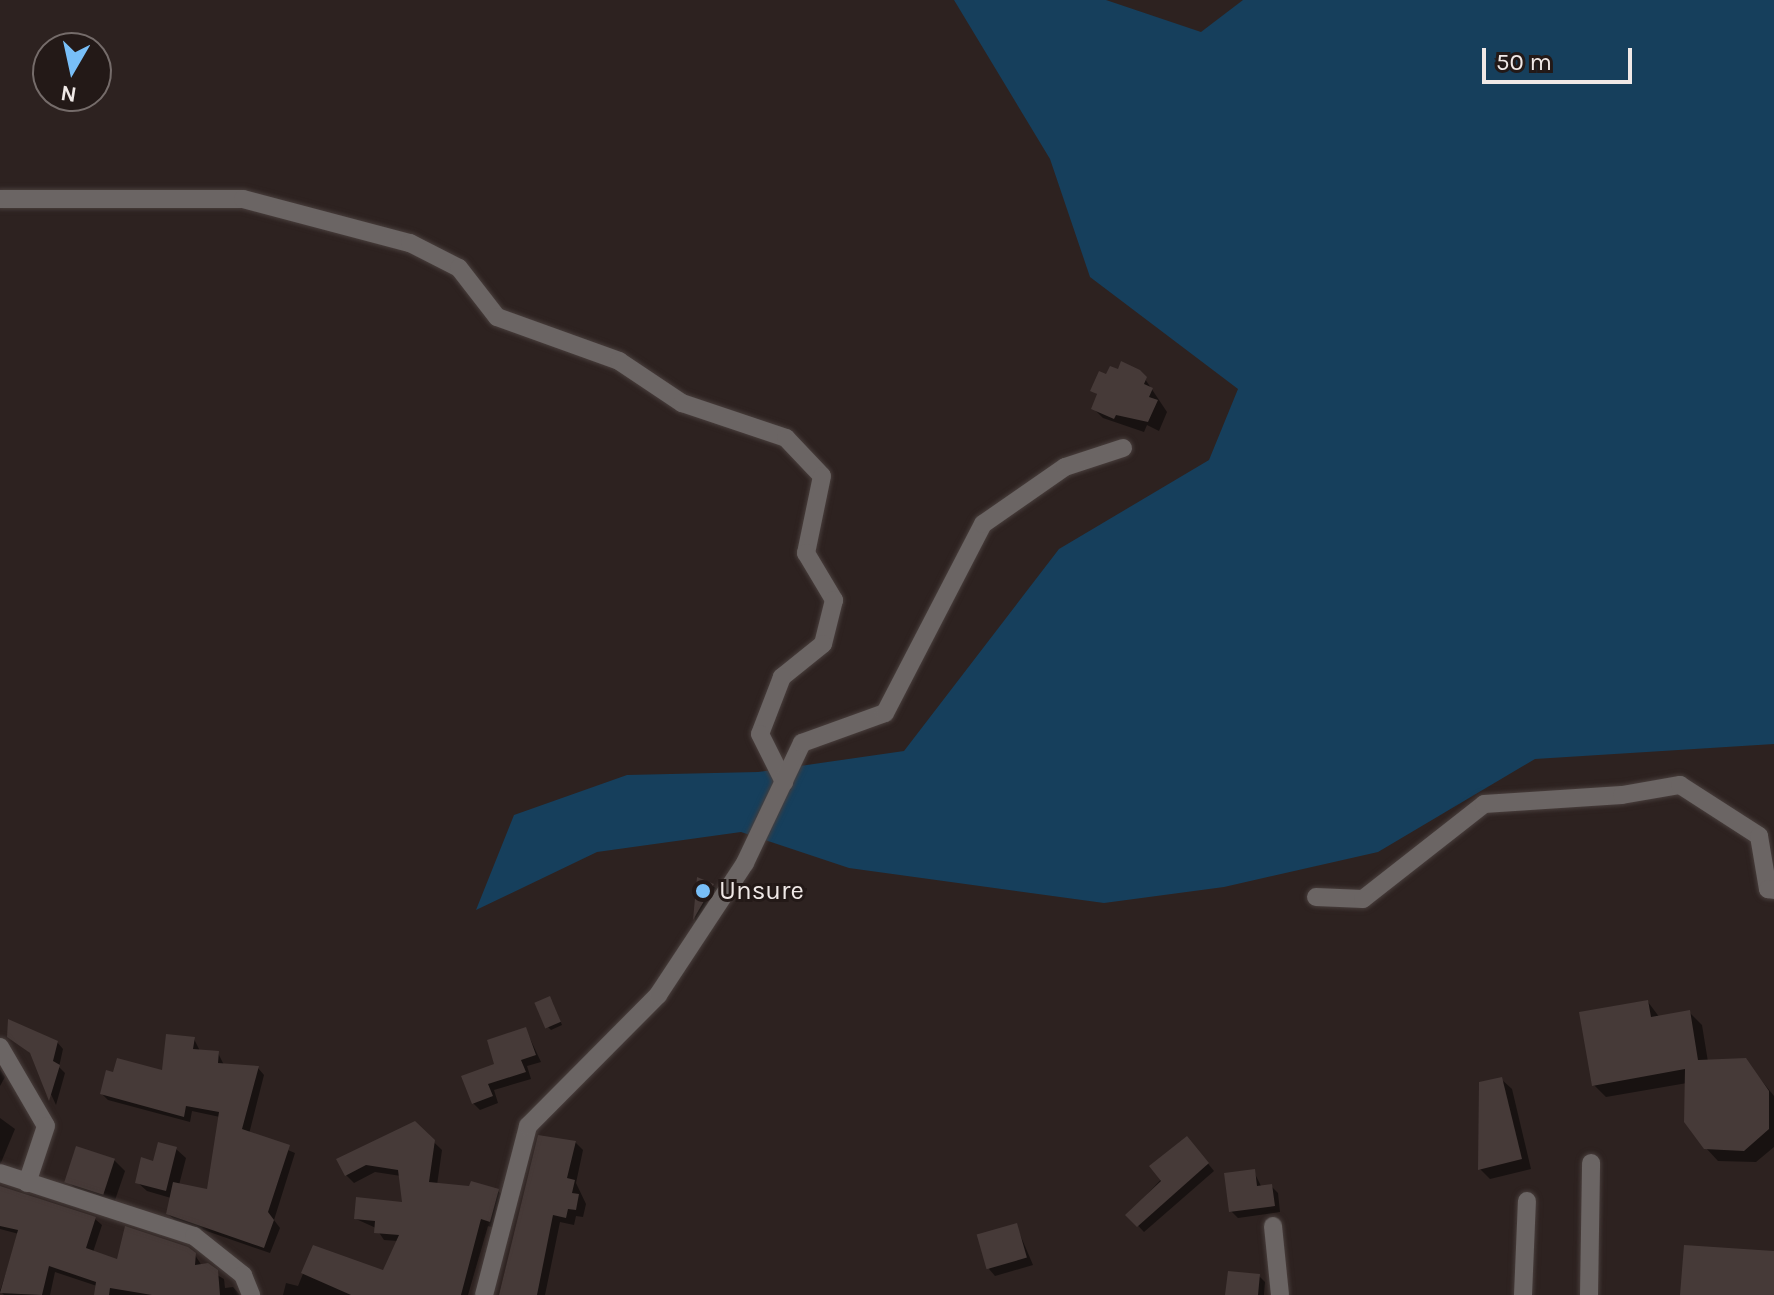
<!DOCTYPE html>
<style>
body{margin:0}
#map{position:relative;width:1774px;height:1295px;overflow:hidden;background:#2d2220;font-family:Karla,sans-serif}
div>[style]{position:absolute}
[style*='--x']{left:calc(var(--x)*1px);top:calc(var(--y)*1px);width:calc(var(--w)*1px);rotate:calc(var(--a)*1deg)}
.water>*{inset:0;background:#163f5c}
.shadow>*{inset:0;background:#0007}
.building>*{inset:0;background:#463a38;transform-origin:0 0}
.roads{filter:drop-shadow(0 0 2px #483e3c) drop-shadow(0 0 2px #483e3c)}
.street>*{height:18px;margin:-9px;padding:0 9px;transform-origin:9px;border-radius:9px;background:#6b6564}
.dots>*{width:22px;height:22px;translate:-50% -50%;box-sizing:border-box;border:4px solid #231917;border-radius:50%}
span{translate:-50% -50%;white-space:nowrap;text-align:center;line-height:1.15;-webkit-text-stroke:6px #231917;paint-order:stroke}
.poi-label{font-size:26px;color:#f0e9e7}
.left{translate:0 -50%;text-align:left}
.north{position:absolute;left:32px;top:32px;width:80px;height:80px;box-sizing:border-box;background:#231917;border:2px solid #756c6a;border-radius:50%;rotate:189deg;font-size:22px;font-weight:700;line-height:32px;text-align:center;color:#f0e9e7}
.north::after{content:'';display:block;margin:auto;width:28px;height:36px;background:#78bff8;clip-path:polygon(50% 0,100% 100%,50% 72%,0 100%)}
.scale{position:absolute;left:1482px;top:48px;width:150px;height:36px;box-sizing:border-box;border:4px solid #f0e9e7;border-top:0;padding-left:10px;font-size:24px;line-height:28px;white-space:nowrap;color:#f0e9e7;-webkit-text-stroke:6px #231917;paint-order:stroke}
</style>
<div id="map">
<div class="water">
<div style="clip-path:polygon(954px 0,1106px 0,1201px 32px,1243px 0,1774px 0,1774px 744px,1535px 759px,1378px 852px,1224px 887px,1104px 903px,849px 868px,741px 832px,597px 852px,476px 910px,514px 815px,627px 775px,758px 772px,904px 751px,1059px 549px,1209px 460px,1238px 389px,1090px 277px,1050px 159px)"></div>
</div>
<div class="shadow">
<div style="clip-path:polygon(1145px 379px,1167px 412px,1159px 431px,1147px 425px,1144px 432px,1103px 418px,1093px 408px,1099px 396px,1092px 390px)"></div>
<div style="clip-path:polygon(699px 880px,716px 888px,696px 921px,695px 920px)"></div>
<div style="clip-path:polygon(552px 1001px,562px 1025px,551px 1030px,548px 1027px)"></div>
<div style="clip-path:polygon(1648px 1002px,1660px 1018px,1690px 1013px,1702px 1025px,1708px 1062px,1745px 1060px,1774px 1096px,1774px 1147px,1756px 1162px,1718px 1161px,1706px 1148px,1687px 1083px,1606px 1097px,1594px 1085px)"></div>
<div style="clip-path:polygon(526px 1030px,541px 1062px,527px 1066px,531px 1079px,494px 1090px,498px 1103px,480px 1110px,473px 1103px)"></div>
<div style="clip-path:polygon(9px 1036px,57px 1042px,63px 1049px,59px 1067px,65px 1073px,56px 1105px,33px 1055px)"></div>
<div style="clip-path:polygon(194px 1039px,200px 1051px,218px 1053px,224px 1065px,258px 1068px,264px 1075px,249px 1134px,295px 1153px,274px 1220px,280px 1228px,270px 1253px,175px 1220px,168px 1214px,171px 1198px,147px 1191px,137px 1182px,176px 1149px,186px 1158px,179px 1185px,208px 1191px,220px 1117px,192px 1111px,190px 1122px,108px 1100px,102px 1094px,164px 1073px)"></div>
<div style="clip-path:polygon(0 1069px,5px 1077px,0 1086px)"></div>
<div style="clip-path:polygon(1501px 1079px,1512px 1089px,1531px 1169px,1490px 1179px,1480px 1169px)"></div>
<div style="clip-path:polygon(0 1118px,15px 1129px,0 1165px)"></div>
<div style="clip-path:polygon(415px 1124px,442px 1150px,437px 1185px,498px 1191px,506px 1199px,498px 1229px,488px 1226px,468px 1295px,283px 1295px,286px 1283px,298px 1286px,314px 1247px,384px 1272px,398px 1241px,384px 1240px,376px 1228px,356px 1219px,404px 1204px,401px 1176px,375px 1172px,354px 1183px,346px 1175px)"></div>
<div style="clip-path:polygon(575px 1142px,583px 1150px,576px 1183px,586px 1204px,583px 1217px,576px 1216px,574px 1225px,560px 1222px,545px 1295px,501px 1295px)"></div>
<div style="clip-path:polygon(1193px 1145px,1214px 1171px,1144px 1232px,1128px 1215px)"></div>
<div style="clip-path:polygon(114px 1160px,125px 1171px,114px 1203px,78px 1191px,68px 1181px)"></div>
<div style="clip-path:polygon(1254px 1172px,1262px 1188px,1271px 1186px,1278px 1193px,1280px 1212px,1238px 1218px,1231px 1211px)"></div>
<div style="clip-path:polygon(0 1187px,95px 1219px,102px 1225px,93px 1252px,118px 1261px,195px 1255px,202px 1266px,224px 1279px,225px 1288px,233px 1287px,240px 1295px,96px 1295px,97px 1286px,55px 1272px,50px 1295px,4px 1295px,0 1291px,19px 1234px,0 1229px)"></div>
<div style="clip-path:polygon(1016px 1225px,1033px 1265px,995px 1276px,989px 1269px)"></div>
<div style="clip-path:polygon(1259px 1276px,1265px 1282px,1264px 1295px,1227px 1295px)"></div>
</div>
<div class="building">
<div style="clip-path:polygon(1121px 361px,1140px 370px,1147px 377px,1144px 384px,1153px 388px,1149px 397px,1158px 400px,1148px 422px,1116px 415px,1114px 419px,1091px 409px,1097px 394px,1090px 391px,1099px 371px,1106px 374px,1110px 366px,1118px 369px)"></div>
<div style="clip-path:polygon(697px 877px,714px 884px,693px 920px)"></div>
<div style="left:550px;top:996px;width:28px;height:17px;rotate:67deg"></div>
<div style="clip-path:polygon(1648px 1000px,1651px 1017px,1690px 1010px,1698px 1060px,1746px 1058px,1769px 1091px,1769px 1129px,1744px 1151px,1704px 1149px,1684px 1122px,1685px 1069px,1592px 1086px,1579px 1012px)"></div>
<div style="clip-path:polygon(8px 1019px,58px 1041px,53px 1061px,60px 1065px,49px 1101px,30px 1053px,7px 1037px)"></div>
<div style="clip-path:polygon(526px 1027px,536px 1055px,521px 1060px,526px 1072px,488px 1084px,493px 1096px,472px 1104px,461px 1076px,494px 1064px,487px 1040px)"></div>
<div style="clip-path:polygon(166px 1034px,195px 1037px,193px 1049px,219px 1051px,218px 1063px,259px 1066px,242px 1129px,290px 1145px,268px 1212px,274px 1220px,264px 1248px,166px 1214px,173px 1182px,207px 1189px,219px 1112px,186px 1106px,184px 1117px,100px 1094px,106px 1070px,113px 1072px,117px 1058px,162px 1070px)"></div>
<div style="clip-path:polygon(1502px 1077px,1522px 1159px,1478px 1170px,1479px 1082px)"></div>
<div style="clip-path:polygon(415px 1121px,435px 1140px,429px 1182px,469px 1186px,471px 1181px,499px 1189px,490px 1222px,481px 1219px,461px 1295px,351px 1295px,301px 1273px,313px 1245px,383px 1270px,399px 1235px,374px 1233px,375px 1221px,354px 1219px,356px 1197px,402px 1202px,398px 1170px,366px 1165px,345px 1176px,336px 1159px)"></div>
<div style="clip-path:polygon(538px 1135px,576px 1141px,567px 1178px,575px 1180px,572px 1193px,579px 1194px,576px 1210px,568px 1209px,566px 1218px,553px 1215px,537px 1295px,499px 1295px)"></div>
<div style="clip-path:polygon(1187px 1136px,1209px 1163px,1137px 1227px,1125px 1215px,1161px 1181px,1149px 1166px)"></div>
<div style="clip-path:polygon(158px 1142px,177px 1147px,166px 1191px,135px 1183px,141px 1157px,153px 1161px)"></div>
<div style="left:76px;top:1146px;width:41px;height:38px;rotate:18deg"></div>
<div style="clip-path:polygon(1255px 1169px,1257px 1186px,1272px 1184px,1275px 1206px,1229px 1212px,1224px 1173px)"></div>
<div style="clip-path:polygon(0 1186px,96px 1217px,86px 1248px,117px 1259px,125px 1226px,188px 1247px,196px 1253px,195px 1265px,208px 1263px,218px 1270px,220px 1295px,152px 1295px,110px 1288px,109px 1295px,94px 1295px,96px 1282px,49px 1266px,42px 1295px,0 1293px,18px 1230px,0 1226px)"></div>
<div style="left:1017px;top:1223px;width:36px;height:42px;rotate:74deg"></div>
<div style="clip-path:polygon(1684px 1245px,1774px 1251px,1774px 1295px,1680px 1295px)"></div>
<div style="clip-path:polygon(1228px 1271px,1260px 1274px,1258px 1295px,1225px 1295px)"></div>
</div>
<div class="roads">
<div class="street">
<div style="--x:0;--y:199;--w:243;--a:0"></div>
<div style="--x:243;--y:199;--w:173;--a:14.8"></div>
<div style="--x:410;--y:243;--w:55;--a:27"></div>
<div style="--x:459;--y:268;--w:62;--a:52.2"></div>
<div style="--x:497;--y:317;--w:130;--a:19.8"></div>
<div style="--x:619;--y:361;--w:76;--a:33.7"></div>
<div style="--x:682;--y:403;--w:110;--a:18.6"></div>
<div style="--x:786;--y:438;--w:52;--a:46.5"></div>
<div style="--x:822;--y:476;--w:79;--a:101.7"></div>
<div style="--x:806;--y:553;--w:55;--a:59.2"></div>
<div style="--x:834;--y:600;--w:45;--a:104"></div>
<div style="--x:823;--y:644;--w:53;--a:141.2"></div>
<div style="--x:782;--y:677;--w:61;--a:111.1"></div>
<div style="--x:760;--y:734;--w:54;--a:63.4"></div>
<div style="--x:1316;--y:897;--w:47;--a:2.4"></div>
<div style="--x:1363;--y:899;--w:154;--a:-38.1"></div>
<div style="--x:1484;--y:804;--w:138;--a:-3.7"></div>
<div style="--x:1622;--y:795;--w:59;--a:-9.8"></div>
<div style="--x:1680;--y:785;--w:94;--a:32.8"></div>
<div style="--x:1759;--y:836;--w:54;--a:80.4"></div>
<div style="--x:1768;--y:889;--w:6;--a:9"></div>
<div style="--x:0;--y:1047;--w:91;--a:59.8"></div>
<div style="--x:46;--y:1126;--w:60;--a:108.4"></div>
<div style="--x:0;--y:1173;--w:204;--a:18"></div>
<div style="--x:194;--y:1236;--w:63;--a:38.5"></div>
<div style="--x:243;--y:1275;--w:22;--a:68"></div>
<div style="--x:1273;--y:1226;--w:69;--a:84.2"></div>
<div style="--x:484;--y:1295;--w:175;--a:-75.4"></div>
<div style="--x:528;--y:1126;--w:185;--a:-45.2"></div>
<div style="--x:658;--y:995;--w:158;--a:-56.6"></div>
<div style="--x:745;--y:863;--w:133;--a:-64.6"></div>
<div style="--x:802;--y:743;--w:88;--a:-19.9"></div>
<div style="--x:885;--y:713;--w:213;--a:-62.6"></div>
<div style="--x:983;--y:524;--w:100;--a:-34.8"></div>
<div style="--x:1065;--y:467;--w:61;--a:-18.1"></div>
<div style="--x:1523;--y:1295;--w:94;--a:-87.6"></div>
<div style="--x:1589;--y:1295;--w:132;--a:-89.1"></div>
</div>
</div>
<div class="dots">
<div style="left:703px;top:891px;background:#78bff8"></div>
</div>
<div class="poi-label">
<span class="left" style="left:719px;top:891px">Unsure</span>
</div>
<div class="north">N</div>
<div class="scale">50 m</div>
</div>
